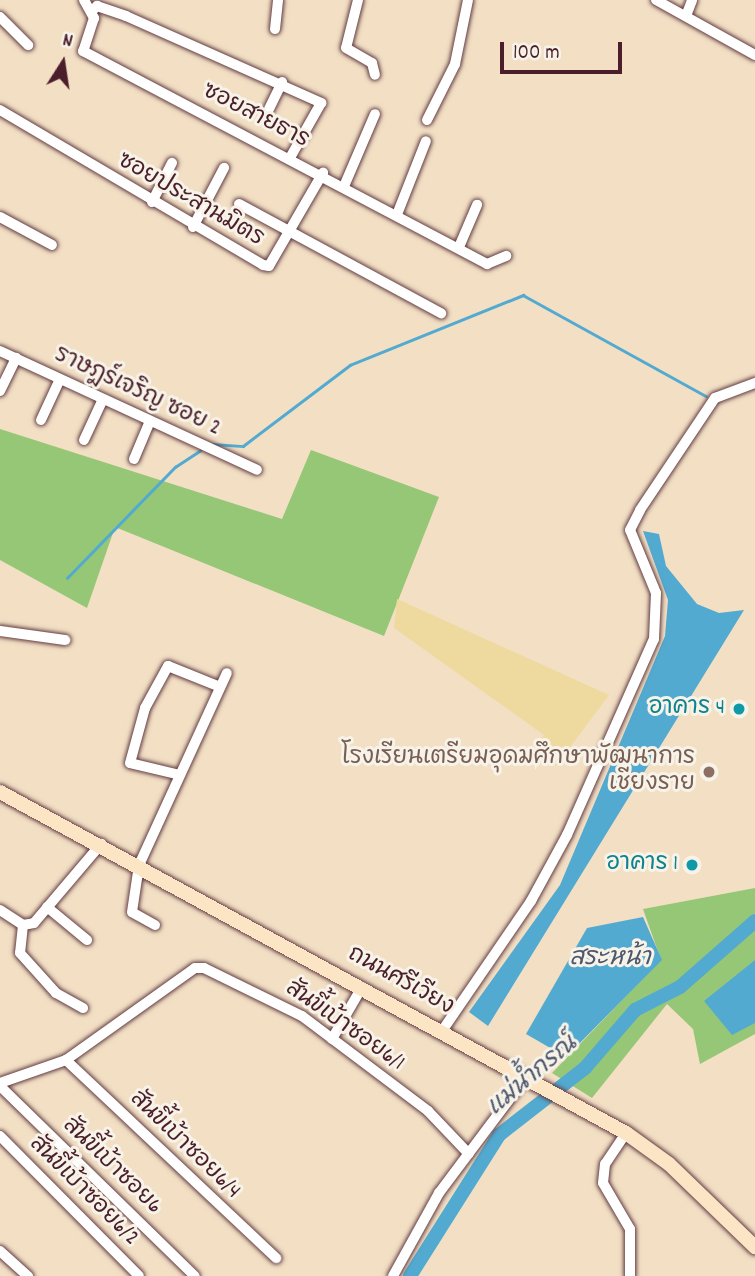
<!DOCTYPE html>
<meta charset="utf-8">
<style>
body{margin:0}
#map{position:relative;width:755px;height:1276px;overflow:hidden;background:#f2dfc4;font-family:Dekko,"Playpen Sans Thai",sans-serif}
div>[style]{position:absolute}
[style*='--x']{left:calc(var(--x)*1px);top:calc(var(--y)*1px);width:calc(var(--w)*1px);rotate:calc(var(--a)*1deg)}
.green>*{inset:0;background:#96c776}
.sand>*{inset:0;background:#eeda9e}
.water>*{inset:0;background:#53aad0}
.stream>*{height:2.5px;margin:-1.25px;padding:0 1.25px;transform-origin:1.25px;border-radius:1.25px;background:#53aad0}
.river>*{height:14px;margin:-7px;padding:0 7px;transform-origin:7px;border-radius:7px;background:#53aad0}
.roads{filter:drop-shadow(0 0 2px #633c42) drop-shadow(0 0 2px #633c42)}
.minor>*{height:10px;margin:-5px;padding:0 5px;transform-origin:5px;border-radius:5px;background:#fff}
.secondary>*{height:14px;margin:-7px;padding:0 7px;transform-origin:7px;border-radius:7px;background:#fce5c4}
.dots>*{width:19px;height:19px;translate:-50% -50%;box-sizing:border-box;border:4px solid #f7f3e8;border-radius:50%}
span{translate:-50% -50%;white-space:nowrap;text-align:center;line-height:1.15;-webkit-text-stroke:6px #f7f3e8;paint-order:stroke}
.street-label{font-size:23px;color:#4a1f2b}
.culture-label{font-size:23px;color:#0d838f}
.right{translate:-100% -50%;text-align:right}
.education-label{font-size:23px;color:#785e54}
.water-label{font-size:24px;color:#4e576d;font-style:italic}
.north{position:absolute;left:28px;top:28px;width:70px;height:70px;-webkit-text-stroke:5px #f7f3e8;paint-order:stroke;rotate:12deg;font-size:19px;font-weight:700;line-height:28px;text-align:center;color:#4a1f2b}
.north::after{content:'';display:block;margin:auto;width:24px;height:32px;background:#4a1f2b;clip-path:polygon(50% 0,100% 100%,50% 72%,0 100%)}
.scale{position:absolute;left:500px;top:42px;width:122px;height:32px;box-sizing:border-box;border:4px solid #4a1f2b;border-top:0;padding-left:9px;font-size:21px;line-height:24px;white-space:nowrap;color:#4a1f2b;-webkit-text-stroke:5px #f7f3e8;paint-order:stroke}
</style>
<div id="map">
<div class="green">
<div style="clip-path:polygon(0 429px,282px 519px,311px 450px,439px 497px,384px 636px,115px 527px,87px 608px,0 560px)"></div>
<div style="clip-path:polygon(755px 888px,755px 1034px,700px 1064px,693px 1029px,667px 1004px,592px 1098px,552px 1073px,661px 960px,643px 909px)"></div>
</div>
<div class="sand">
<div style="clip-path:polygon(397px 599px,609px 695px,556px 766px,534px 750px,544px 735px,394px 628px)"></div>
</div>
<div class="water">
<div style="clip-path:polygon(643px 531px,659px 534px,666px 566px,697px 604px,719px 613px,744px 610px,488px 1026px,469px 1012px,560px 885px,665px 636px,668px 600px)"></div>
<div style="clip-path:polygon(643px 917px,662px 960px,566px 1057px,526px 1034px,587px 928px)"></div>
<div style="clip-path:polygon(755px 960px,755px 1023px,732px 1035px,704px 1001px)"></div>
</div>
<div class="stream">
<div style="--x:213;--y:444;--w:30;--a:4"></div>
<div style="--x:243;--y:446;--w:134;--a:-37.1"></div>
<div style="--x:350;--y:365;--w:187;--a:-22"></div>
<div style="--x:523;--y:295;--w:209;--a:28.9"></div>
<div style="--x:67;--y:578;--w:155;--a:-45.8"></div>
<div style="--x:175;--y:467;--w:30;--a:-33"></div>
</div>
<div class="river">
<div style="--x:410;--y:1276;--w:167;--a:-57.7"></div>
<div style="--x:499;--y:1135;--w:109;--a:-37.9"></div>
<div style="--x:585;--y:1068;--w:77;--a:-49.2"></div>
<div style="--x:635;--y:1010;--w:51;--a:-27.1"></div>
<div style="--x:680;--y:987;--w:100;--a:-41.3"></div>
</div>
<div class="roads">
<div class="minor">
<div style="--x:84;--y:0;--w:21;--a:61"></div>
<div style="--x:94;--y:18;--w:35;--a:108"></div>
<div style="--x:83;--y:51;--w:457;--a:27.8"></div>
<div style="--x:487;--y:264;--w:21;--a:-23"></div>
<div style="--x:358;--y:0;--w:49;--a:104"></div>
<div style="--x:346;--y:48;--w:30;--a:30"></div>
<div style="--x:372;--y:63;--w:12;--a:76"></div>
<div style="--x:656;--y:0;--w:113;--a:29.1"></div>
<div style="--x:93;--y:10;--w:6;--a:-45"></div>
<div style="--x:97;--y:6;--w:31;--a:19"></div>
<div style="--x:126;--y:16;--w:214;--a:24"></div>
<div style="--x:321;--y:103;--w:61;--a:119.5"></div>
<div style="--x:686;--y:16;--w:17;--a:-69"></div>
<div style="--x:0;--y:17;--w:40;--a:45"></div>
<div style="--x:275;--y:29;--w:29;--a:-84"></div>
<div style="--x:269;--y:109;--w:30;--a:-64"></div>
<div style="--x:0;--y:110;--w:305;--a:30.5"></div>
<div style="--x:263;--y:265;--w:6;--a:9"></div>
<div style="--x:269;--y:266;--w:108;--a:-59.9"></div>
<div style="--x:427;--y:120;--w:63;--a:-63.4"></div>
<div style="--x:455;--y:64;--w:65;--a:-78.5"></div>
<div style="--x:345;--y:184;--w:76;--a:-66.8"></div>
<div style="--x:152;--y:202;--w:44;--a:-62.9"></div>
<div style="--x:239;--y:204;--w:230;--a:28.4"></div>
<div style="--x:398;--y:212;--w:76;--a:-68.5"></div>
<div style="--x:0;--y:217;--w:59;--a:28.3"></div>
<div style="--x:193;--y:227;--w:67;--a:-62.3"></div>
<div style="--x:459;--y:247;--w:46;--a:-66.8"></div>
<div style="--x:0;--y:351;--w:283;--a:24.8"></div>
<div style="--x:0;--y:391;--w:37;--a:-64"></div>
<div style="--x:41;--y:420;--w:45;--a:-65.1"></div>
<div style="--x:84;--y:440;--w:45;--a:-65.1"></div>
<div style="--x:134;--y:459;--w:41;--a:-67.2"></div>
<div style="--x:0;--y:631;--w:66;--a:7.9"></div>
<div style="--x:176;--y:774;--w:47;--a:-166.6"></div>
<div style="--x:130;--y:763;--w:57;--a:-74.7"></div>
<div style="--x:145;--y:708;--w:48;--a:-61.3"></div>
<div style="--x:168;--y:666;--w:56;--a:22"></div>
<div style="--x:47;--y:907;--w:52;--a:39.5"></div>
<div style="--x:0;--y:910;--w:27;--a:33"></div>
<div style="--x:23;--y:925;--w:11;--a:-10"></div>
<div style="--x:34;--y:923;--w:104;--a:-49.7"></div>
<div style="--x:23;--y:925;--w:28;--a:96"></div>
<div style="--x:20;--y:953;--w:54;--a:48"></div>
<div style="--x:56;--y:993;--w:31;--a:29"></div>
<div style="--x:155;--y:925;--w:26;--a:-151"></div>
<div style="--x:132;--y:912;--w:48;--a:-81.5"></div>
<div style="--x:139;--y:865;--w:211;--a:-65.4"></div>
<div style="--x:442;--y:1031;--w:158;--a:-55.6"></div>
<div style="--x:531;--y:901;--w:75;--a:-61.4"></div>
<div style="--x:567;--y:835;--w:214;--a:-66.1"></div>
<div style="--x:654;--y:639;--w:46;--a:-87.5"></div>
<div style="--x:656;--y:593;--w:68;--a:-112.4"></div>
<div style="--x:630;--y:530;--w:22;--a:-63"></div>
<div style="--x:640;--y:510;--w:135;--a:-56.2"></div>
<div style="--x:715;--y:398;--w:43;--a:-20.6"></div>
<div style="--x:332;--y:1039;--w:60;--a:-60"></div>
<div style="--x:66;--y:1060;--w:289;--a:43.3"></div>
<div style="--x:0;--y:1083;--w:70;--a:-19.2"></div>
<div style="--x:66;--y:1060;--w:158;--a:-35.5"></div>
<div style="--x:195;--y:968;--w:9;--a:0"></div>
<div style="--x:204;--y:968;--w:109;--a:26.1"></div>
<div style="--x:302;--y:1016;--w:158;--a:37"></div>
<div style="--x:428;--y:1111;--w:59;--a:46.4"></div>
<div style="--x:0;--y:1086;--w:272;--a:44.3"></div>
<div style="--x:626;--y:1133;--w:37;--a:124"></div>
<div style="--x:605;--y:1164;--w:19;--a:96"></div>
<div style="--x:603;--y:1183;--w:53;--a:59.6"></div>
<div style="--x:630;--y:1229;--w:47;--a:90"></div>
<div style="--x:0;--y:1136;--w:197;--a:45.2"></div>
<div style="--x:0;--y:1251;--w:38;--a:42"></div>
<div style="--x:393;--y:1276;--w:95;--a:-61"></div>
<div style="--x:439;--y:1193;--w:145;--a:-53.1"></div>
</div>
<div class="secondary">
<div style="--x:0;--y:792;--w:713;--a:28.58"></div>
<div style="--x:626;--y:1133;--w:53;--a:35.8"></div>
<div style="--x:669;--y:1164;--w:120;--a:44"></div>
</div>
</div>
<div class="dots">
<div style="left:739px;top:709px;background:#0f9aa8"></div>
<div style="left:709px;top:772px;background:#8d6e63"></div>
<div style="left:692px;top:865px;background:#0f9aa8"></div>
</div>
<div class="street-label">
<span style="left:255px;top:117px;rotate:27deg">ซอยสายธาร</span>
<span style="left:190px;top:201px;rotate:30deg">ซอยประสานมิตร</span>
<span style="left:137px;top:393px;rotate:25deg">ราษฎร์เจริญ ซอย 2</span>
<span style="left:400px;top:982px;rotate:29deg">ถนนศรีเวียง</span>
<span style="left:344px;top:1027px;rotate:35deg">สันขี้เบ้าซอย6/1</span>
<span style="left:184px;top:1146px;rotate:44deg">สันขี้เบ้าซอย6/4</span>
<span style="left:111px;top:1167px;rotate:44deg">สันขี้เบ้าซอย6</span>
<span style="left:83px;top:1192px;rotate:45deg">สันขี้เบ้าซอย6/2</span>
</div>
<div class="culture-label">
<span class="right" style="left:725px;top:709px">อาคาร 4</span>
<span class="right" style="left:678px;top:865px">อาคาร 1</span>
</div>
<div class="education-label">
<span class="right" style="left:695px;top:772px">โรงเรียนเตรียมอุดมศึกษาพัฒนาการ<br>เชียงราย</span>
</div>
<div class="water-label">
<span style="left:610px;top:960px">สระหน้า</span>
<span style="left:533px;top:1077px;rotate:-40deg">แม่น้ำกรณ์</span>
</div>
<div class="north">N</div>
<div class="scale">100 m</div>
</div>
